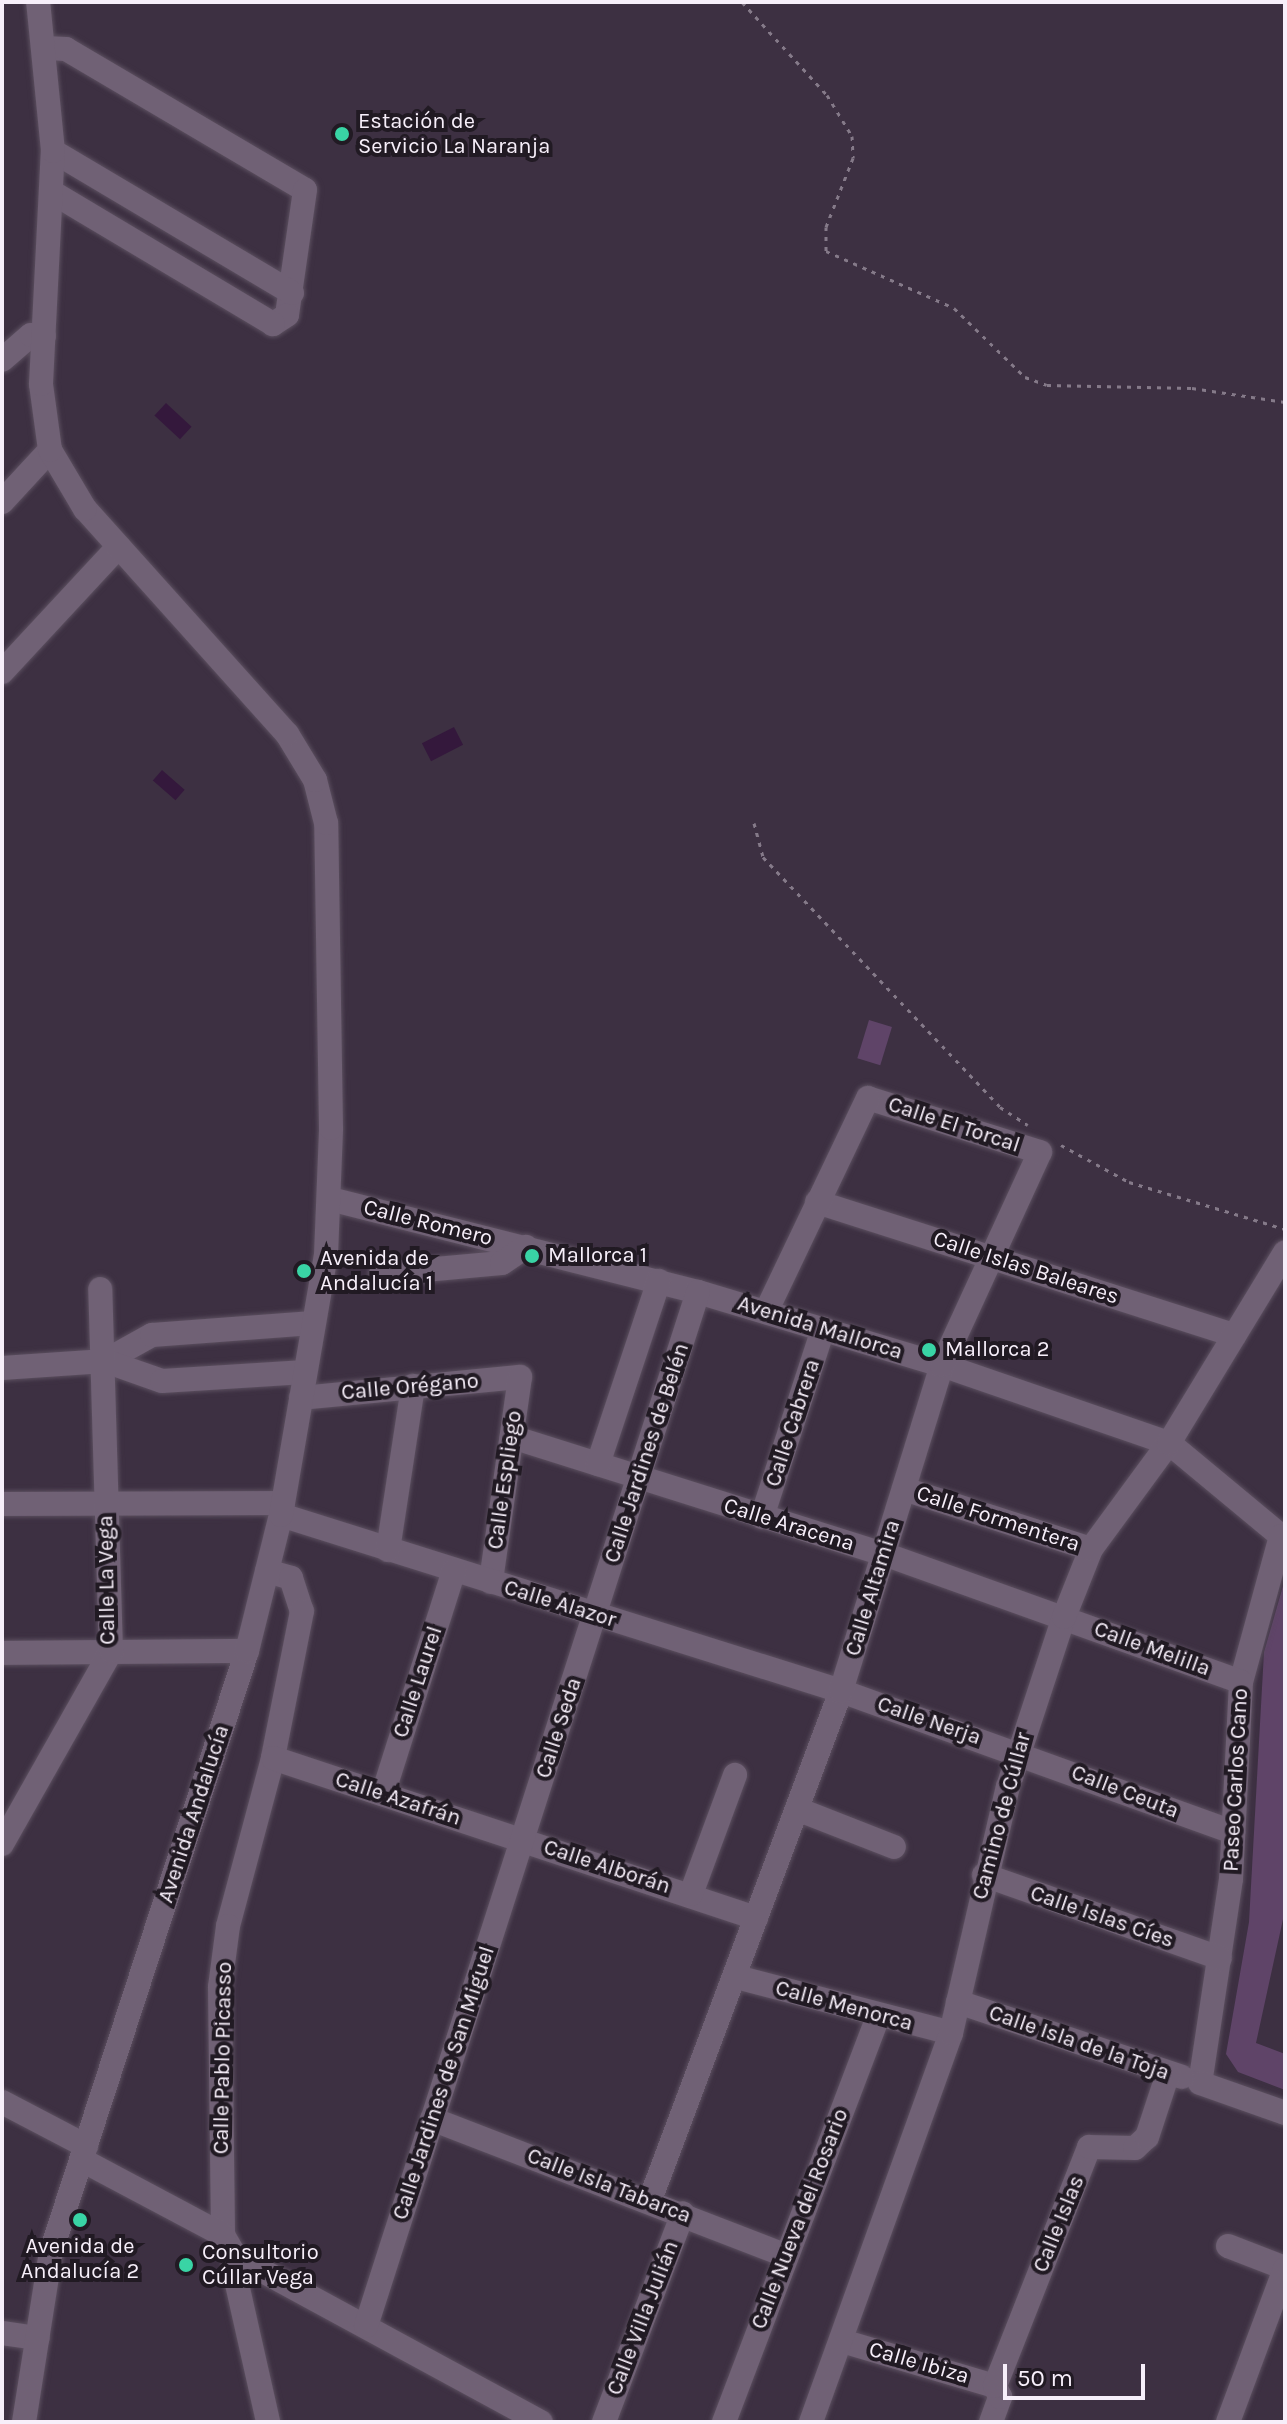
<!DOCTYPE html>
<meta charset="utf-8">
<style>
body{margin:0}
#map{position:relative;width:1287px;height:2424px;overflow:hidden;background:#3d3042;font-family:Karla,sans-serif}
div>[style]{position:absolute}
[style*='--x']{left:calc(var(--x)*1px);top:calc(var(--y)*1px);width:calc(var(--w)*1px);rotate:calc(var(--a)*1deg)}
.green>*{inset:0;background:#5f4468;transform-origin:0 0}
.water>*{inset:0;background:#34183c;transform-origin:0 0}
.path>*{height:3px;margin-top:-1.5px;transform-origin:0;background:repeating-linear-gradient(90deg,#857a89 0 4px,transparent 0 10px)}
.roads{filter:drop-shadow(0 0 2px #5b4f5f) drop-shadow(0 0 2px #5b4f5f)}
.minor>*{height:24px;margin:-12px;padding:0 12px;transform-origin:12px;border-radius:12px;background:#706175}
.dots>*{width:22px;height:22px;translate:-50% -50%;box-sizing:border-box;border:4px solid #211a23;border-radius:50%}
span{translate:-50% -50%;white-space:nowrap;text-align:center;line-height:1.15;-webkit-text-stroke:8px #211a23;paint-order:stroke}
.poi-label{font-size:22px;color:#f7effa}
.left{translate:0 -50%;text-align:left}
.street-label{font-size:22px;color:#f7effa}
.frame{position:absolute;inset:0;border:4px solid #f7effa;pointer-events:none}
.scale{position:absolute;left:1003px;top:2364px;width:142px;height:36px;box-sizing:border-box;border:4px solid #f7effa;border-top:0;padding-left:10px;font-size:24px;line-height:28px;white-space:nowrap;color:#f7effa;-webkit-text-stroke:6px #211a23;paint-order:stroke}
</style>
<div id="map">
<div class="green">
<div style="left:869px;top:1020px;width:24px;height:40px;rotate:17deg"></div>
<div style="clip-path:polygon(1285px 1579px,1285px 1910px,1256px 2043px,1285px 2054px,1285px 2090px,1238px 2072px,1226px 2054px,1249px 1922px,1264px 1652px)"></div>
</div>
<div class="water">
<div style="left:166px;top:403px;width:35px;height:17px;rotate:43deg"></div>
<div style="left:454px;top:727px;width:20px;height:36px;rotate:63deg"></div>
<div style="left:162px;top:770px;width:30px;height:14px;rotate:41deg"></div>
</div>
<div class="path">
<div style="--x:742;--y:2;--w:126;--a:47.6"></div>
<div style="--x:827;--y:95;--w:48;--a:58.6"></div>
<div style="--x:852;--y:136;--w:22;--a:87"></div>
<div style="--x:853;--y:158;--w:74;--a:111.4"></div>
<div style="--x:826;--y:227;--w:24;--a:90"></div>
<div style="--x:826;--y:251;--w:140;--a:24"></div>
<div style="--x:954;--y:308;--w:99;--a:44.2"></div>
<div style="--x:1025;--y:377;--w:23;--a:20"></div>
<div style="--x:1047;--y:385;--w:145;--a:1.2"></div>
<div style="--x:1192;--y:388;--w:94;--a:8.6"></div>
<div style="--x:754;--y:823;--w:35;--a:75"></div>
<div style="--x:763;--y:857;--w:344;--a:46.5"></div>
<div style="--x:1000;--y:1107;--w:33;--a:33"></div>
<div style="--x:1061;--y:1145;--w:77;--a:28.6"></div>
<div style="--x:1129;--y:1182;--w:163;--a:16.8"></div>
<div style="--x:347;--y:1262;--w:16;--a:22"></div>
</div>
<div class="roads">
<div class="minor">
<div style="--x:45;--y:48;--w:21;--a:3"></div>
<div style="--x:66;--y:49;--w:277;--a:30.5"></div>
<div style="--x:305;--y:190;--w:126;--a:98.2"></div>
<div style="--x:287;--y:315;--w:17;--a:147"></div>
<div style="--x:273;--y:324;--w:256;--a:-149.2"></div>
<div style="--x:53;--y:151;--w:278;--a:30.7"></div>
<div style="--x:2;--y:360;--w:38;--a:-41"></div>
<div style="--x:31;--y:335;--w:13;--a:4"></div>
<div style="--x:2;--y:502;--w:71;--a:-47.3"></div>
<div style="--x:2;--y:672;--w:171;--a:-47.1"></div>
<div style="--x:330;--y:1199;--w:380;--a:14.2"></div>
<div style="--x:698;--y:1292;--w:255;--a:16.7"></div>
<div style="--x:942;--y:1365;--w:240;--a:19"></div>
<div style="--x:1169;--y:1443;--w:146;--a:39.7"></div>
<div style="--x:1281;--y:1536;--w:151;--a:105.3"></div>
<div style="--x:1241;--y:1682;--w:197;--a:92.9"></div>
<div style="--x:1231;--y:1879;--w:206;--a:98.6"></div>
<div style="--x:1200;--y:2083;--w:90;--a:19.4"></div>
<div style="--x:817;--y:1202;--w:438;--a:17.7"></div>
<div style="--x:381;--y:1274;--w:121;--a:-5.2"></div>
<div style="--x:502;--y:1263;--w:29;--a:-34"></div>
<div style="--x:105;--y:1361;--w:54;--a:-29"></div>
<div style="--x:152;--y:1335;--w:161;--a:-4.3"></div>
<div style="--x:2;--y:1368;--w:103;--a:-3.9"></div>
<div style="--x:105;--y:1361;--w:60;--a:19.3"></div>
<div style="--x:162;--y:1381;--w:143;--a:-3.6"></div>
<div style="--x:301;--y:1398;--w:220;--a:-5.5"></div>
<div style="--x:520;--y:1377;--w:207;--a:98.1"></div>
<div style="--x:512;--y:1437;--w:390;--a:17.5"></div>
<div style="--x:884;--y:1554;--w:379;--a:19.7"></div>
<div style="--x:598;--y:1464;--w:193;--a:-71.6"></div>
<div style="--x:904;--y:1489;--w:196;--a:17.8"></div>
<div style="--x:2;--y:1504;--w:281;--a:-0.2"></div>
<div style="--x:281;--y:1515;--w:587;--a:17.45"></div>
<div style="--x:841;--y:1691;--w:417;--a:19.8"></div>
<div style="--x:762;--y:1517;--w:198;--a:-72"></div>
<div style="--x:388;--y:1550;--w:166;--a:-81.3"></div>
<div style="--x:267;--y:1571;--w:25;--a:16"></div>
<div style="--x:291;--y:1578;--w:35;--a:72"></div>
<div style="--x:302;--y:1611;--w:150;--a:101.2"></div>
<div style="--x:273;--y:1758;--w:174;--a:105"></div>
<div style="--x:228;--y:1926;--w:62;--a:97.5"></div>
<div style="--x:220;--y:1987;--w:248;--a:89.3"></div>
<div style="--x:223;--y:2235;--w:24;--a:60"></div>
<div style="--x:235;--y:2256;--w:19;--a:90"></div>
<div style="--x:235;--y:2275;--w:151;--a:77.3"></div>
<div style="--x:2;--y:1653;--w:245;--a:-0.5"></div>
<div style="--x:273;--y:1758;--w:509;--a:18.33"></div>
<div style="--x:383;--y:1794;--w:235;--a:-72.4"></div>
<div style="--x:797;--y:1809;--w:104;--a:21.4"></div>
<div style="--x:2;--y:1844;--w:222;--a:-60.5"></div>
<div style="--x:111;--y:1651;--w:362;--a:-91.7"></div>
<div style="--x:984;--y:1875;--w:250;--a:19.4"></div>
<div style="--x:691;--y:1894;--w:127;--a:-69.7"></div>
<div style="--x:736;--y:1977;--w:222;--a:14.6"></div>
<div style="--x:958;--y:2002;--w:236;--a:18.5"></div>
<div style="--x:2;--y:2102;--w:95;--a:27.6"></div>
<div style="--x:432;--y:2119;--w:378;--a:21.1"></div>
<div style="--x:82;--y:2160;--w:160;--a:28"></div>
<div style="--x:650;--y:2200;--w:544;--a:-69.43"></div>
<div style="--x:841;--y:1691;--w:341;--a:-72.8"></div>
<div style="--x:942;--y:1365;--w:234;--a:-65.3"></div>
<div style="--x:1040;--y:1152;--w:180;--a:-162.6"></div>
<div style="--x:868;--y:1098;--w:237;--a:115.5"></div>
<div style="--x:1228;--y:2246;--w:61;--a:21.1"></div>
<div style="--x:235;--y:2256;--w:348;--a:28.5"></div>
<div style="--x:366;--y:2326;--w:1086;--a:-72.2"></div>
<div style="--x:2;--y:2333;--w:36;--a:8"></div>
<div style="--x:842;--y:2341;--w:159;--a:16.4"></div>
<div style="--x:24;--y:2422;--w:172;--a:-81"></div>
<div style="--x:51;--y:2252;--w:632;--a:-71.94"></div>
<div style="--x:247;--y:1651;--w:140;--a:-76"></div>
<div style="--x:281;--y:1515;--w:264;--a:-80.2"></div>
<div style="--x:326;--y:1255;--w:127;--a:-87.7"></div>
<div style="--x:331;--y:1128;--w:305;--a:-90.9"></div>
<div style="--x:326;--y:823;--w:44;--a:-104.3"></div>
<div style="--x:315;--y:780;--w:54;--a:-121.3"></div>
<div style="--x:287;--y:734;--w:302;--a:-131.9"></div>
<div style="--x:85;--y:509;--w:69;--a:-120.7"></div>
<div style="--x:50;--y:450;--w:67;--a:-97.8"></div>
<div style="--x:41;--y:384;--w:233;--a:-87.1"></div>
<div style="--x:53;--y:151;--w:150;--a:-95.7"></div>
<div style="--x:604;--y:2422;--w:223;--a:-69.3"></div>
<div style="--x:724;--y:2422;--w:434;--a:-69.2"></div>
<div style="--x:811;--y:2422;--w:413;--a:-70.2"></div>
<div style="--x:951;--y:2033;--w:253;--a:-77"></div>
<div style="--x:1008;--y:1787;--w:179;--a:-71.8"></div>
<div style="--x:1064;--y:1617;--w:73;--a:-68.3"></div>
<div style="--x:1091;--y:1549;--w:132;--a:-53.7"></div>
<div style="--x:1169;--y:1443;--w:223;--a:-58.7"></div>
<div style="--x:991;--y:2422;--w:27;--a:-70"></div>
<div style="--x:1000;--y:2397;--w:12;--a:-114"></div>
<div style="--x:995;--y:2386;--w:257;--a:-68.5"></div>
<div style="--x:1089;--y:2147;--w:46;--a:1.2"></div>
<div style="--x:1135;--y:2148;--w:16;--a:-43"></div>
<div style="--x:1147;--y:2137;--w:67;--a:-71.8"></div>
<div style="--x:1228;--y:2422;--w:163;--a:-69.6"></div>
</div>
</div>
<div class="dots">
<div style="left:342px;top:134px;background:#39d4a5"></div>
<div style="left:532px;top:1256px;background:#39d4a5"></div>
<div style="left:304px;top:1271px;background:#39d4a5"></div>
<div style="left:929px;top:1350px;background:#39d4a5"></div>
<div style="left:80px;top:2220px;background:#39d4a5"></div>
<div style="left:186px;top:2265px;background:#39d4a5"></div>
</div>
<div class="poi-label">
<span class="left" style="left:358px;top:134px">Estación de<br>Servicio La Naranja</span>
<span class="left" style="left:548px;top:1256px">Mallorca 1</span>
<span class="left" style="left:320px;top:1271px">Avenida de<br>Andalucía 1</span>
<span class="left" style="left:945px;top:1350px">Mallorca 2</span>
<span style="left:80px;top:2259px">Avenida de<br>Andalucía 2</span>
<span class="left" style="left:202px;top:2265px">Consultorio<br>Cúllar Vega</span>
</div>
<div class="street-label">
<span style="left:954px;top:1125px;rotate:18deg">Calle El Torcal</span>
<span style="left:428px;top:1223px;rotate:14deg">Calle Romero</span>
<span style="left:1026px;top:1268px;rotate:18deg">Calle Islas Baleares</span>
<span style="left:820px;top:1328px;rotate:17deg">Avenida Mallorca</span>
<span style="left:410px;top:1387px;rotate:-5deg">Calle Orégano</span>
<span style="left:793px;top:1423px;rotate:-72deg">Calle Cabrera</span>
<span style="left:647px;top:1453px;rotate:-72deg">Calle Jardines de Belén</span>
<span style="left:505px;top:1480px;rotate:-82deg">Calle Espliego</span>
<span style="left:998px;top:1519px;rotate:18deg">Calle Formentera</span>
<span style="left:789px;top:1525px;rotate:17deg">Calle Aracena</span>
<span style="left:107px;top:1580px;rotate:-91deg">Calle La Vega</span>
<span style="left:873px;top:1588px;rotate:-73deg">Calle Altamira</span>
<span style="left:560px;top:1604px;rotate:17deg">Calle Alazor</span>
<span style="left:1152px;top:1649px;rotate:20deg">Calle Melilla</span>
<span style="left:418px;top:1682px;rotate:-72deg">Calle Laurel</span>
<span style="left:929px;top:1721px;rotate:19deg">Calle Nerja</span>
<span style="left:559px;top:1728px;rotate:-72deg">Calle Seda</span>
<span style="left:1236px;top:1780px;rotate:-87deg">Paseo Carlos Cano</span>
<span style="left:1125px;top:1792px;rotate:21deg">Calle Ceuta</span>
<span style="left:398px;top:1799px;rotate:18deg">Calle Azafrán</span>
<span style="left:194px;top:1814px;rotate:-72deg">Avenida Andalucía</span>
<span style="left:1002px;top:1816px;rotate:-75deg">Camino de Cúllar</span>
<span style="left:607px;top:1867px;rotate:18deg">Calle Alborán</span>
<span style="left:1102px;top:1917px;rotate:19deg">Calle Islas Cíes</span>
<span style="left:844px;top:2006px;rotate:15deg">Calle Menorca</span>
<span style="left:1079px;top:2043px;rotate:19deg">Calle Isla de la Toja</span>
<span style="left:223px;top:2058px;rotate:-89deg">Calle Pablo Picasso</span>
<span style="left:444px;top:2083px;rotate:-72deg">Calle Jardines de San Miguel</span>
<span style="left:609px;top:2186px;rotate:21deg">Calle Isla Tabarca</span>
<span style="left:800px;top:2219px;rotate:-69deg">Calle Nueva del Rosario</span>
<span style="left:1059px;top:2224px;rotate:-68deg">Calle Islas</span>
<span style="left:643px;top:2318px;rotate:-69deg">Calle Villa Julián</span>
<span style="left:919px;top:2363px;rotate:16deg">Calle Ibiza</span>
</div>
<div class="frame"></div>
<div class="scale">50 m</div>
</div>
